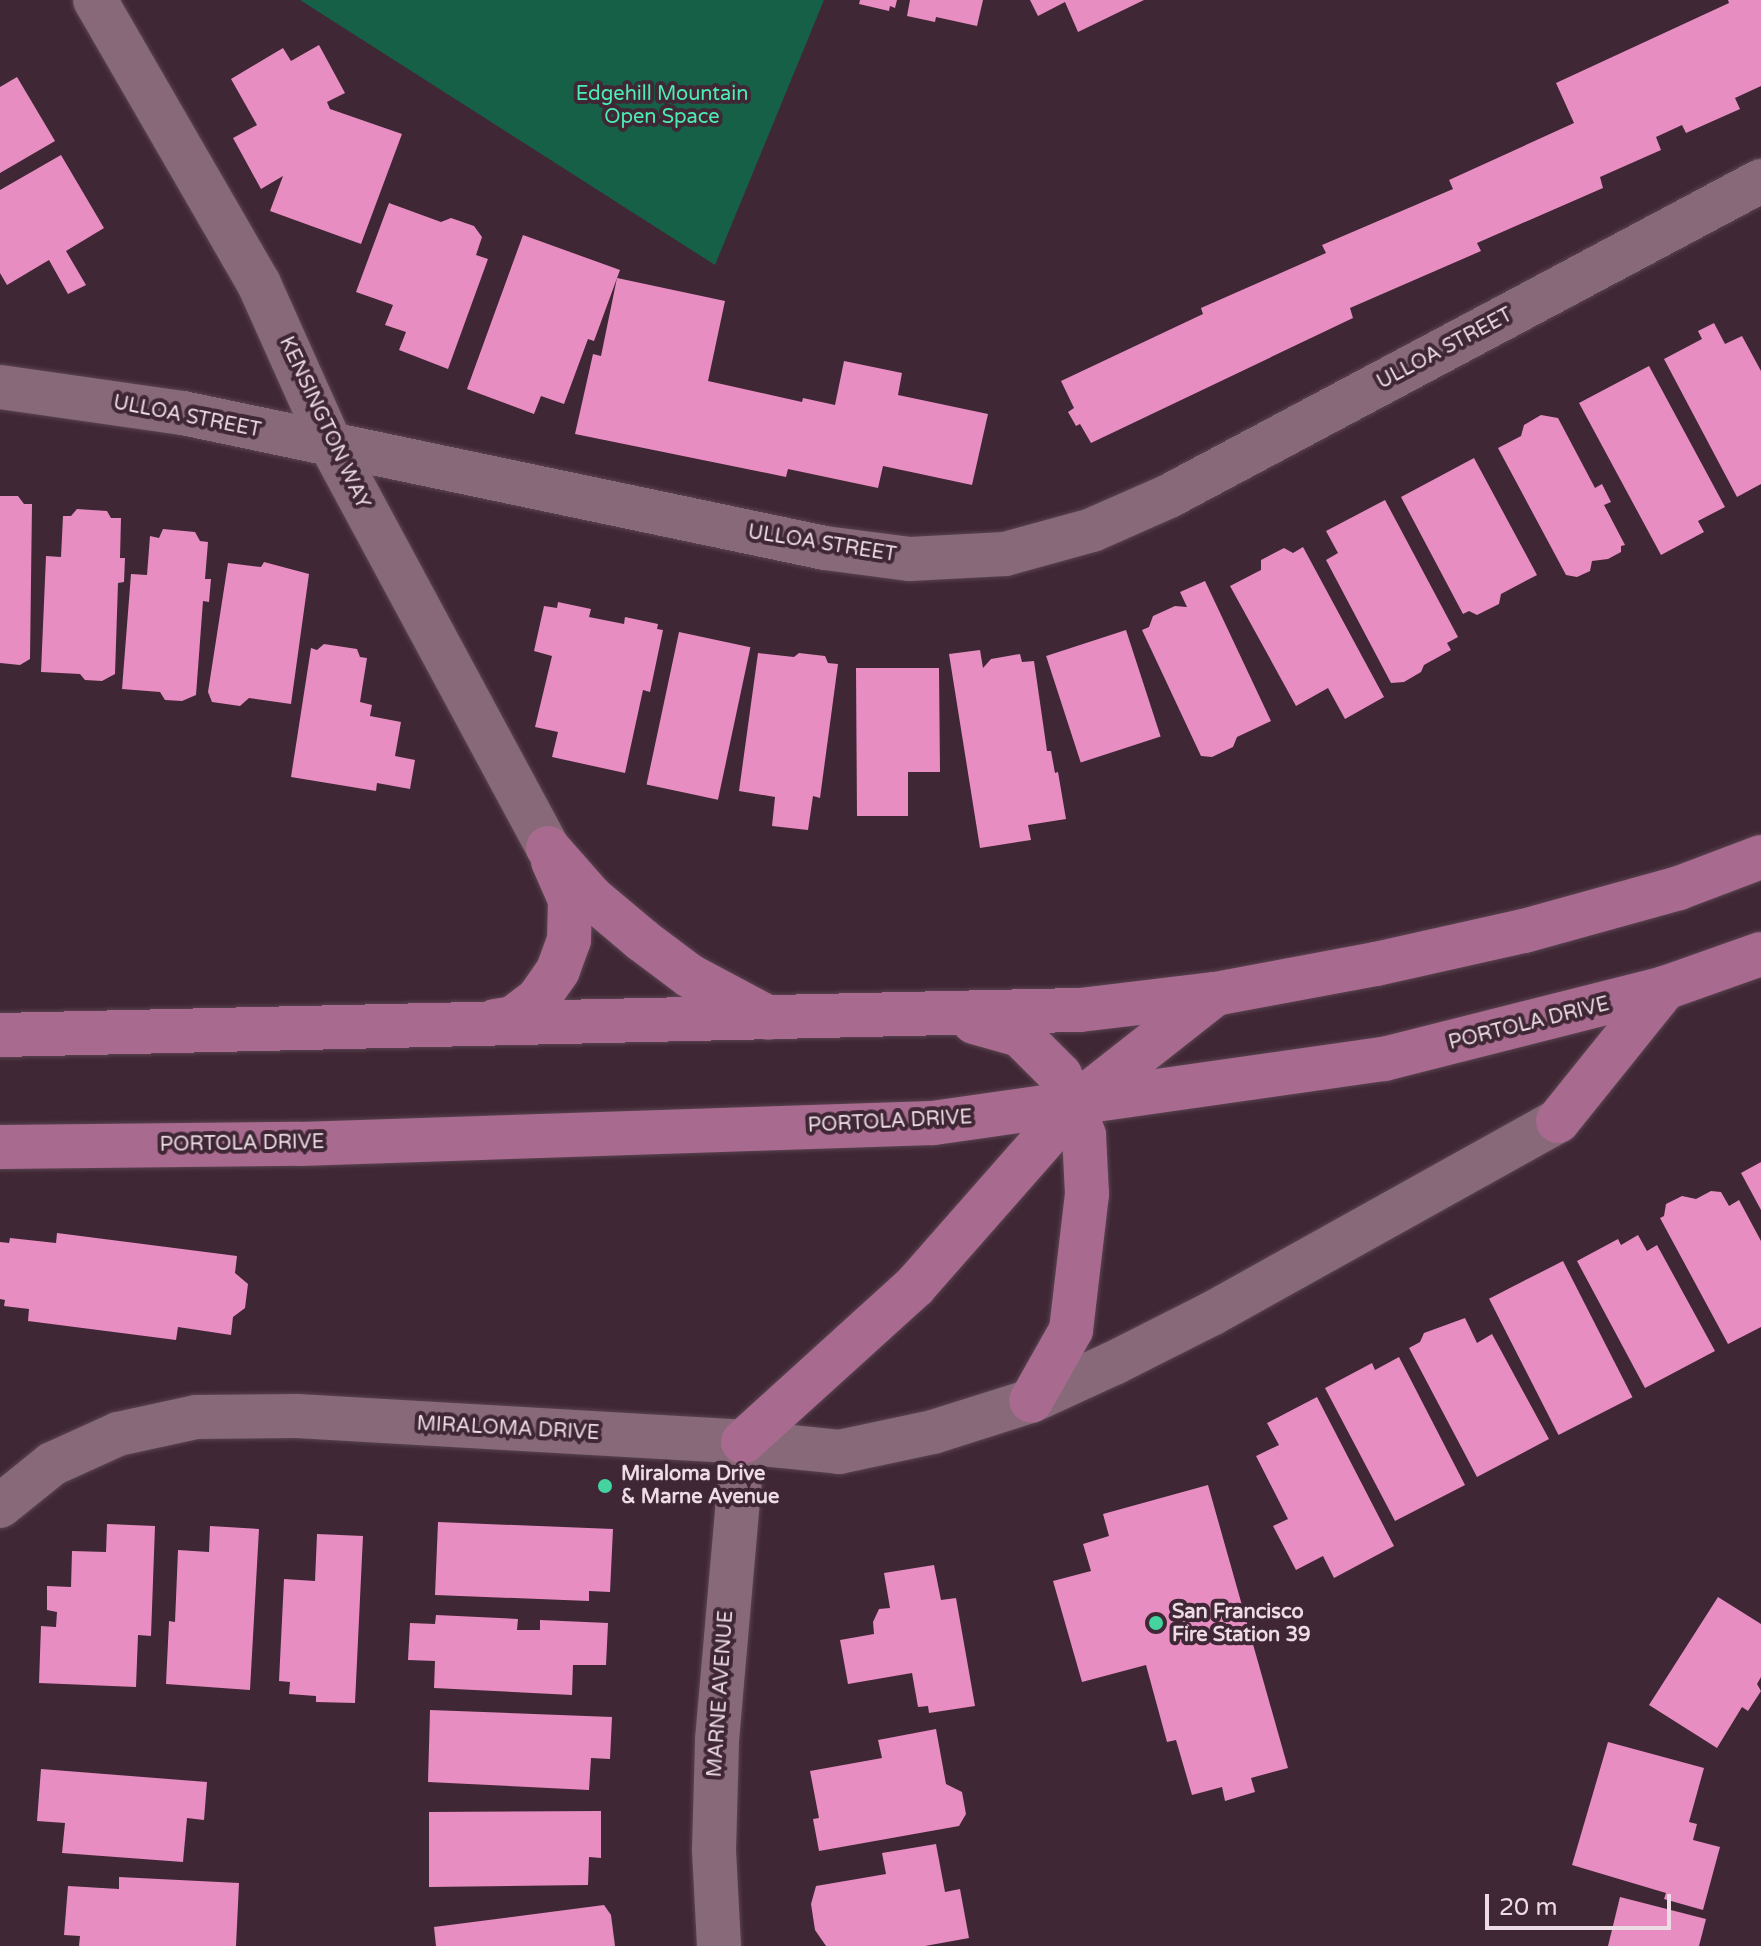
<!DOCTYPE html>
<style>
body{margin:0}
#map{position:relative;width:1761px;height:1946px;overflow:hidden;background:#402735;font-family:"Varela Round",sans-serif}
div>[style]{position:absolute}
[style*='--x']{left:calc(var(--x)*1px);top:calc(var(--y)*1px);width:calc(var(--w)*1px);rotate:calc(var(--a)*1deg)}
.green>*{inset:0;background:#156046}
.building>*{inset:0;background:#e78dc1;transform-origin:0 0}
.roads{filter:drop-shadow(0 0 2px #5a4451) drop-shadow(0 0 2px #5a4451)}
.minor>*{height:44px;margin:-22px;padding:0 22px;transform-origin:22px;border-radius:22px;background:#876979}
.major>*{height:44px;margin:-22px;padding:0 22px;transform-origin:22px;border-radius:22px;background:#a86b8f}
.dots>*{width:22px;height:22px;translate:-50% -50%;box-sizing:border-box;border:4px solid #402735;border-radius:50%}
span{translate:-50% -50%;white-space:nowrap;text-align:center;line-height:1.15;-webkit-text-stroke:8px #402735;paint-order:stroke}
.park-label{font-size:20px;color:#4cedb3}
.street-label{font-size:20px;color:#eddce5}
.poi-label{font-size:20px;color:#eddce5;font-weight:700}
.left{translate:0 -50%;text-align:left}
.scale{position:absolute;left:1485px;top:1894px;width:186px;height:36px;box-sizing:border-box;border:4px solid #eddce5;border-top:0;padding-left:10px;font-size:24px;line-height:28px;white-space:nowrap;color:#eddce5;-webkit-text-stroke:6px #402735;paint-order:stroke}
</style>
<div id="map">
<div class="green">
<div style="clip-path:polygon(300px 0,824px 0,715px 265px)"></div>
</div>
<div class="building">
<div style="clip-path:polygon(860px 0,897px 0,895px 8px,890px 6px,889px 11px,859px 4px)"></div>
<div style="clip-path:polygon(910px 0,983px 0,977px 26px,936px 17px,935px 22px,907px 16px)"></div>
<div style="clip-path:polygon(1030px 0,1144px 0,1078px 32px,1065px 2px,1038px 16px)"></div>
<div style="clip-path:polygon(1728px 0,1761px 0,1761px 86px,1735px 98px,1740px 109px,1686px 133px,1682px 125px,1656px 137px,1661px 150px,1600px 177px,1603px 188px,1477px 243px,1481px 251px,1350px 308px,1353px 318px,1091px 443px,1080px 424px,1076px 426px,1068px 412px,1074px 408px,1061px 381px,1203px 314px,1201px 308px,1326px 253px,1322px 245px,1453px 189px,1449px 180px,1574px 123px,1556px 83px,1729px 3px)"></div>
<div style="clip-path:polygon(319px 45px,345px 93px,327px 102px,330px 109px,402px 134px,361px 244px,270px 211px,283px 176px,261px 189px,233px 138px,257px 125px,231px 79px,283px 48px,291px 61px)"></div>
<div style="clip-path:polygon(17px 77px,55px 141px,0 173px,0 87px)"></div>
<div style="clip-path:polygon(61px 155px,104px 228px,66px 251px,86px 285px,68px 294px,49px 260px,7px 285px,0 273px,0 190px)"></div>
<div style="clip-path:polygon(389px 203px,441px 222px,451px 218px,474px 226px,482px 237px,476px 255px,488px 259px,448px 369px,399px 350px,406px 332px,385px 325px,393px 305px,356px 292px)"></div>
<div style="clip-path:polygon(523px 235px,620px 270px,594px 341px,588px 339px,564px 404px,541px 396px,534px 414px,467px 389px)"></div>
<div style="clip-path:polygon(617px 278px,725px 301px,708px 381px,802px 402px,803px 398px,835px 405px,844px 361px,902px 373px,898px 395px,988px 414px,972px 485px,883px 466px,878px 488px,788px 469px,786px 477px,575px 434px,593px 354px,601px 356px)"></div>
<div style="clip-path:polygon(1714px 323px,1725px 344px,1742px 336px,1761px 371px,1761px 484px,1737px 497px,1664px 359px,1702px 339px,1698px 331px)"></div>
<div style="clip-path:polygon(1649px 366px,1725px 507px,1698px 521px,1704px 532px,1661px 555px,1579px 403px)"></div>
<div style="clip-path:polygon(1541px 415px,1558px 418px,1595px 488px,1602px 484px,1611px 502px,1604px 505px,1625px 545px,1621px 546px,1621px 552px,1608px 559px,1592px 561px,1590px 571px,1577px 577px,1566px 575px,1498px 448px,1521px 436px,1524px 425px)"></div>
<div style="clip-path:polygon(1474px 458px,1537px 575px,1501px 594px,1499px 604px,1477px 615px,1469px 611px,1463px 614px,1401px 497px)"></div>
<div style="clip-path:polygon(0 496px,18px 496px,24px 504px,32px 504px,30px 659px,20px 665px,0 663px)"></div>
<div style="clip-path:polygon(1385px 500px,1458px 637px,1447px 643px,1451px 650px,1424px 665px,1421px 672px,1404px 682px,1391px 683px,1326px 560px,1338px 553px,1326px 531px)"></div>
<div style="clip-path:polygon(77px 509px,107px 511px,111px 518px,121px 518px,120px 558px,125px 558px,124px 582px,118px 583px,115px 674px,102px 681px,85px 680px,80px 674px,41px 672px,46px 556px,61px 557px,63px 516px,71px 516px)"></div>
<div style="clip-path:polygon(163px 529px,195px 532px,200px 541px,208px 542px,205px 579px,211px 579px,209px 602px,203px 601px,196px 695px,182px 701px,165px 700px,160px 692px,122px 689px,131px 574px,147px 575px,150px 536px,159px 538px)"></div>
<div style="clip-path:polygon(1303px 547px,1384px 697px,1345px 719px,1328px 688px,1296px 706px,1230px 586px,1261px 570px,1261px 560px,1284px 548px,1293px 553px)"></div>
<div style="clip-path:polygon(264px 562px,309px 574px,291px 704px,249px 698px,240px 706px,212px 702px,208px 692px,228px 563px,261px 567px)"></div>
<div style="clip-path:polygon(1205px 581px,1271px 721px,1237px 737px,1233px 747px,1212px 757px,1201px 756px,1142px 630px,1149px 627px,1153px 616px,1175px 606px,1187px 607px,1180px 592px)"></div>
<div style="clip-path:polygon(558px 602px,591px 609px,589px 617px,624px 624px,625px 617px,658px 624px,657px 629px,663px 630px,650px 692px,643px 690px,625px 773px,552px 757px,558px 732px,535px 727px,552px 656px,534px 651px,544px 606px,557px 608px)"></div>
<div style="left:1126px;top:630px;width:112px;height:84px;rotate:72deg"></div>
<div style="left:679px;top:632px;width:73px;height:156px;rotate:12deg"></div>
<div style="clip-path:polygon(324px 644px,357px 649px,360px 657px,367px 658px,360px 702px,372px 705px,370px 716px,401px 722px,395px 756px,415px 760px,410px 789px,377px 783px,376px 791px,291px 777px,311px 648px,317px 650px)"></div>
<div style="clip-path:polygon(980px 650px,983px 668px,991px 659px,1020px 654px,1022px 662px,1034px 661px,1047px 751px,1051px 751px,1055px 773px,1058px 772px,1066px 819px,1028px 825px,1031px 840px,980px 848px,949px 654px)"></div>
<div style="clip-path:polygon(758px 653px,794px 657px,799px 653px,825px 656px,828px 663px,838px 664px,820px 798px,813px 796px,808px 830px,772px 826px,775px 797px,739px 791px)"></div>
<div style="clip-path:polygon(856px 668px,939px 668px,940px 772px,908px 772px,908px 816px,857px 816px)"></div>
<div style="clip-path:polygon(1761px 1162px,1761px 1210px,1741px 1173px)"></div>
<div style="clip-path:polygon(1711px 1191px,1721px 1192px,1729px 1206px,1739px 1200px,1761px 1241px,1761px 1327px,1728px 1344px,1660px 1218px,1664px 1216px,1666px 1204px,1682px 1196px,1696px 1199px)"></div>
<div style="clip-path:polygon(57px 1233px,237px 1256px,235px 1273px,248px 1284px,245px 1308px,233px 1317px,231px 1335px,178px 1327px,176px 1340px,28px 1321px,29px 1309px,4px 1306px,5px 1300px,0 1299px,0 1242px,9px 1243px,10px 1238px,56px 1243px)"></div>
<div style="clip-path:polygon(1638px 1235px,1647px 1251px,1657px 1245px,1715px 1351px,1645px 1388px,1577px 1261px,1618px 1239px,1621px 1245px)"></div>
<div style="left:1563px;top:1261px;width:153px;height:83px;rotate:63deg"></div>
<div style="clip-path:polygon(1465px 1318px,1477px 1343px,1492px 1334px,1549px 1439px,1477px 1477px,1409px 1348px,1420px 1342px,1424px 1333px)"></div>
<div style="clip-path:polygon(1399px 1357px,1465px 1485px,1395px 1521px,1325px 1388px,1372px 1363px,1375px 1370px)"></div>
<div style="clip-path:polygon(1317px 1397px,1394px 1546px,1334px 1578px,1323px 1556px,1296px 1570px,1273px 1526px,1288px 1519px,1256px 1456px,1279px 1445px,1267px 1423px)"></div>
<div style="clip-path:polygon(1208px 1485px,1288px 1768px,1251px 1778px,1255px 1792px,1225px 1801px,1222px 1787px,1192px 1795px,1176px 1740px,1167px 1742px,1146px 1665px,1082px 1682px,1053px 1581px,1091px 1571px,1083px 1544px,1109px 1536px,1103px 1514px)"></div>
<div style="clip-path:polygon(438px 1522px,613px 1529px,610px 1592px,589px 1591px,589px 1601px,435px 1595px)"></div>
<div style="clip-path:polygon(107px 1524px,155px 1526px,151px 1636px,138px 1635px,136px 1687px,39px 1683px,41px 1626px,56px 1627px,57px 1612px,47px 1610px,47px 1586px,71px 1587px,72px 1551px,106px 1552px)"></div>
<div style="clip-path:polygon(210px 1526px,259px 1529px,250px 1690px,166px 1684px,169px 1621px,175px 1622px,178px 1550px,209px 1552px)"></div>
<div style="clip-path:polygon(317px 1534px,363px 1536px,355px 1703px,316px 1702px,316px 1696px,289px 1694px,290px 1682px,279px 1681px,284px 1579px,315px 1581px)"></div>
<div style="clip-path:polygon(934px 1565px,941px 1600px,956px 1598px,975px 1706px,929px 1713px,928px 1706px,918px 1707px,912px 1673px,848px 1684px,840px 1640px,874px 1634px,873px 1622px,879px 1609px,890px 1608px,884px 1573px)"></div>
<div style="clip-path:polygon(1718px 1597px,1761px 1624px,1761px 1677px,1757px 1684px,1761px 1691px,1748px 1711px,1742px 1707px,1717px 1748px,1649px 1705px)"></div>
<div style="clip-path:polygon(436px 1615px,518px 1619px,517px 1630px,540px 1630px,540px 1620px,608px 1623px,606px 1665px,573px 1665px,572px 1695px,434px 1688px,435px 1661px,408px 1660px,410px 1623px,435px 1624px)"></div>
<div style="clip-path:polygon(430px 1710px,612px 1717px,610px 1759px,591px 1758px,589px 1790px,428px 1782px)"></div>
<div style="clip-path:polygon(936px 1729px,946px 1784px,962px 1792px,966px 1814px,959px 1826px,819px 1851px,813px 1819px,819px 1818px,810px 1771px,882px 1758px,878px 1740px)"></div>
<div style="clip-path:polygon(1608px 1742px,1704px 1768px,1689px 1822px,1697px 1824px,1693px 1840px,1720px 1847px,1703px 1910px,1664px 1899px,1666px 1893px,1572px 1865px)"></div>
<div style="clip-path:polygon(41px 1769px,207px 1782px,204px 1820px,187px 1818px,183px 1862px,62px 1853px,65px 1823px,37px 1821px)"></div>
<div style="clip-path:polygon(601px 1811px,601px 1858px,589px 1857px,588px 1885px,429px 1887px,429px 1812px)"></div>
<div style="clip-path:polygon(936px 1844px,945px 1892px,960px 1889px,969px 1938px,925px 1946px,826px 1946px,815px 1930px,811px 1904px,816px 1886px,886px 1874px,882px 1853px)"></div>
<div style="clip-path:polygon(119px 1877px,239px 1883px,236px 1946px,79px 1946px,80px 1936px,64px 1935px,68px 1886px,119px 1889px)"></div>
<div style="clip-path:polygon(1620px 1897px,1706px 1919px,1699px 1946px,1608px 1946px)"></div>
<div style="clip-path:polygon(604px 1905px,611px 1915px,615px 1946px,436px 1946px,434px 1927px)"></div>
</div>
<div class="roads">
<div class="minor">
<div style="--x:95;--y:0;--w:328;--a:60"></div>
<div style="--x:259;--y:284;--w:176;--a:65.9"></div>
<div style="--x:331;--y:445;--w:458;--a:61.7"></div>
<div style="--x:0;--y:387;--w:185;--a:8.1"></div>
<div style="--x:183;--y:413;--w:656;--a:11.88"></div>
<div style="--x:825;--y:548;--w:86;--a:7.4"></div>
<div style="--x:910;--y:559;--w:95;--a:-3"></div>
<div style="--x:1005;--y:554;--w:90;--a:-15.4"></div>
<div style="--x:1092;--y:530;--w:84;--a:-23.8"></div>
<div style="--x:1169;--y:496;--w:671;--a:-28.02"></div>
<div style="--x:0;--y:1506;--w:67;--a:-38.9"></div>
<div style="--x:52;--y:1464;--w:72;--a:-24.4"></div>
<div style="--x:118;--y:1434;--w:80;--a:-12.3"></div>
<div style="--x:196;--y:1417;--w:101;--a:-0.6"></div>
<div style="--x:297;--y:1416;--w:447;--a:3.3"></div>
<div style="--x:743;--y:1442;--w:97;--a:5.9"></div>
<div style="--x:839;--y:1452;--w:96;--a:-12"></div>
<div style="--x:933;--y:1432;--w:103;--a:-17.6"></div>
<div style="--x:1031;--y:1401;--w:91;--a:-24.6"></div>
<div style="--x:1114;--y:1363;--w:109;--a:-26.8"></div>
<div style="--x:1211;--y:1314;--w:397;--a:-29.1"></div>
<div style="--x:719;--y:1946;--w:96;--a:-93"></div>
<div style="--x:714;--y:1850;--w:110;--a:-88.4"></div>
<div style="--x:717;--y:1740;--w:299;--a:-85"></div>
</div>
<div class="major">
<div style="--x:548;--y:848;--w:65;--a:48.7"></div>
<div style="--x:591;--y:897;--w:67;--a:40.1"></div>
<div style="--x:642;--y:940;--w:60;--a:36.9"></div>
<div style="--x:690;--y:976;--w:89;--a:28"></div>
<div style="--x:495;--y:1021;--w:18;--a:-9"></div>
<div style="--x:513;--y:1018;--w:31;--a:-37"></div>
<div style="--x:538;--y:999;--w:35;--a:-55"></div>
<div style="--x:558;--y:970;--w:32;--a:-70"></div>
<div style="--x:569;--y:940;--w:40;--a:-88.6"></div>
<div style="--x:570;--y:900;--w:43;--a:-113.6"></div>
<div style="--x:974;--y:1022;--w:48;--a:15.8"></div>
<div style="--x:1020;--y:1035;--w:57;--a:45"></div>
<div style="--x:1060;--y:1075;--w:65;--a:68.2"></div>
<div style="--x:1084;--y:1135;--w:59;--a:87.1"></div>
<div style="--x:1087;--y:1194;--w:137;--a:96.7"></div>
<div style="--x:1071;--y:1330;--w:81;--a:119.4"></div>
<div style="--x:0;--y:1035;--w:1080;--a:-1.33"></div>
<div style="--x:1080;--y:1010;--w:136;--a:-6.8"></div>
<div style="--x:1215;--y:994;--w:164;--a:-10.6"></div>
<div style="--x:1376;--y:964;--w:152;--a:-12.6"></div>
<div style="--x:1524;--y:931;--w:161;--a:-15.5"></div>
<div style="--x:1679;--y:888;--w:88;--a:-20.7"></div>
<div style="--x:1558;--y:1121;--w:171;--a:-51.2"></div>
<div style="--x:0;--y:1147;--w:300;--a:-0.6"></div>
<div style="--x:300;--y:1144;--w:633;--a:-1.9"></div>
<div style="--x:933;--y:1123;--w:456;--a:-8.1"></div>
<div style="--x:1384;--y:1059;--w:290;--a:-14.2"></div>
<div style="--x:1665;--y:988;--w:102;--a:-19.5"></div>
<div style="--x:743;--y:1442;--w:232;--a:-42.2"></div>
<div style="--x:915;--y:1286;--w:241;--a:-48.7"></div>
<div style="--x:1074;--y:1105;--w:179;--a:-38.2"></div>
</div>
</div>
<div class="dots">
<div style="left:605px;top:1486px;background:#43d4a0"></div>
<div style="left:1156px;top:1623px;background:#43d4a0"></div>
</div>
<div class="park-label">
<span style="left:662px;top:106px">Edgehill Mountain<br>Open Space</span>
</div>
<div class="street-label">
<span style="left:1445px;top:349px;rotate:-28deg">ULLOA STREET</span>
<span style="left:187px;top:417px;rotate:11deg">ULLOA STREET</span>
<span style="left:324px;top:423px;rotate:65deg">KENSINGTON WAY</span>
<span style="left:822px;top:544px;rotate:9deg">ULLOA STREET</span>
<span style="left:1529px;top:1024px;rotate:-14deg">PORTOLA DRIVE</span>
<span style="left:890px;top:1122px;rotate:-3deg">PORTOLA DRIVE</span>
<span style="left:242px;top:1144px;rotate:-1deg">PORTOLA DRIVE</span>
<span style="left:508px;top:1429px;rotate:3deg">MIRALOMA DRIVE</span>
<span style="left:721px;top:1694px;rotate:-86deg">MARNE AVENUE</span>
</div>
<div class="poi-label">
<span class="left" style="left:621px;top:1486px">Miraloma Drive<br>&amp; Marne Avenue</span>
<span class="left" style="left:1172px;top:1624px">San Francisco<br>Fire Station 39</span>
</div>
<div class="scale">20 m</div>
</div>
